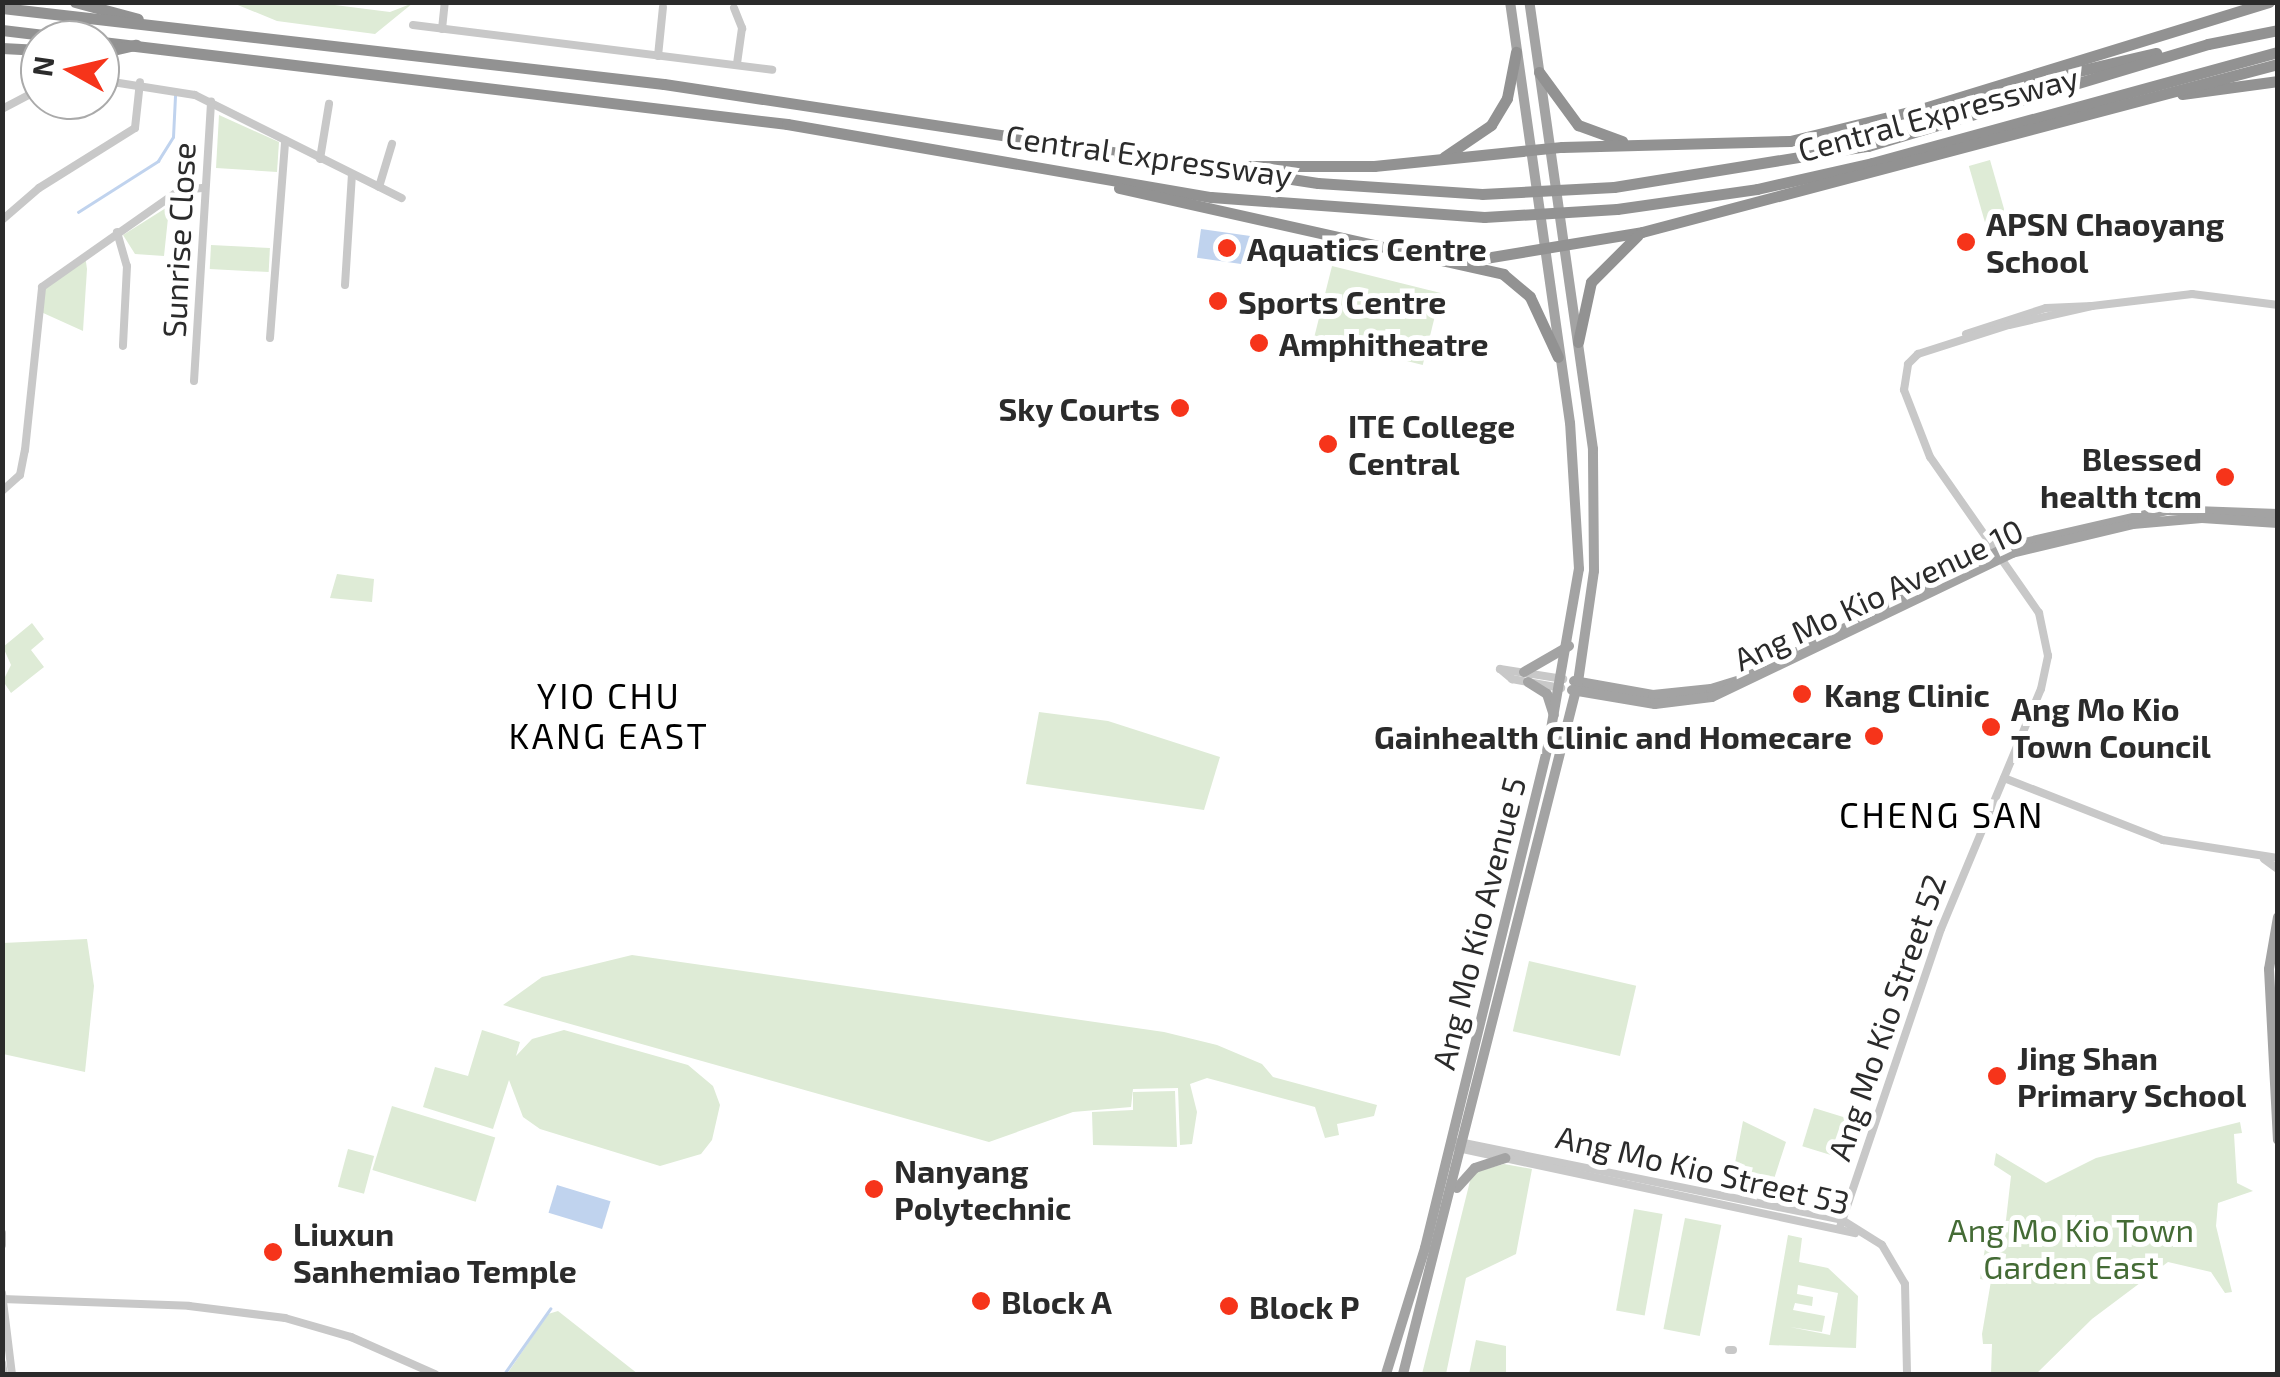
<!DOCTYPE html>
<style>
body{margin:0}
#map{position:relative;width:2280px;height:1377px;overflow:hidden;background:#fff;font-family:"Exo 2",sans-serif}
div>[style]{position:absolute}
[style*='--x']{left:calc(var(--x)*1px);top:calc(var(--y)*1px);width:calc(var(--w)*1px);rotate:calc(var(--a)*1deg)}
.green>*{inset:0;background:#deebd6;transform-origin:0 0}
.water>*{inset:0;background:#c0d3ee;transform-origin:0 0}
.stream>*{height:2.5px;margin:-1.25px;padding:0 1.25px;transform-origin:1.25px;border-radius:1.25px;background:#c0d3ee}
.minor>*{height:8px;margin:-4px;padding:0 4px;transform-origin:4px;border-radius:4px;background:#c8c8c8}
.major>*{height:10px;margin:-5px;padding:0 5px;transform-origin:5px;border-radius:5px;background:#a3a3a3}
.highway>*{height:11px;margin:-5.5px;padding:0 5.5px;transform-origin:5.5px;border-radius:5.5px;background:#929292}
.rail>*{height:2.5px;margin-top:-1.25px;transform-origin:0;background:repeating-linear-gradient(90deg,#808080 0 10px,transparent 0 18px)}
.highway-bridge>*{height:11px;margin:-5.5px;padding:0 5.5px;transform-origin:5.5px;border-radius:5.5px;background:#929292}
.dots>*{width:28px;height:28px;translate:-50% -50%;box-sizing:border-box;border:5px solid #fff;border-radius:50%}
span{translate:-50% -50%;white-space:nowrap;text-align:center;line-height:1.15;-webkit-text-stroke:10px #fff;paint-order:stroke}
.street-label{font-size:32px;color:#2b2b2b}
.poi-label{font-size:32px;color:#2b2b2b;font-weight:700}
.left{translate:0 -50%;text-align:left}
.right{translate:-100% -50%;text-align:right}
.park-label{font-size:32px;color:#446b35}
.neighbourhood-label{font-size:35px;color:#000;letter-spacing:2.5px}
.frame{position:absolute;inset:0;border:5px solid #2b2b2b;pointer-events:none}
.north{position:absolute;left:20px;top:20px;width:100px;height:100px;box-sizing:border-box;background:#fff;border:2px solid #aaa;border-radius:50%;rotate:278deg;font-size:28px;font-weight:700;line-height:40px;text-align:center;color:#2b2b2b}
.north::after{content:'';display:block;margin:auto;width:35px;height:45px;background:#f6341a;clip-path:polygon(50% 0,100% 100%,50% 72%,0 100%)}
</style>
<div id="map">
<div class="green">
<div style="clip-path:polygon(319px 3px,390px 12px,413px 3px,375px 34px,277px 21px,233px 3px)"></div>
<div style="clip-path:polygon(219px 115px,279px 142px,277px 172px,216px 168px)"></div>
<div style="left:1990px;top:160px;width:62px;height:22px;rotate:74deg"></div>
<div style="clip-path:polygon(177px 201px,176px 215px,168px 218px,164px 256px,135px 254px,123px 235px)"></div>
<div style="left:211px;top:245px;width:59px;height:24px;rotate:3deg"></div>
<div style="clip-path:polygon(85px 255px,87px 269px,83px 331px,41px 312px,45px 289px)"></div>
<div style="left:1332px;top:266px;width:112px;height:74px;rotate:14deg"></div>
<div style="clip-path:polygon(337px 574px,374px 579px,372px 602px,330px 598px)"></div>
<div style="clip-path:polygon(32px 623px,44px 639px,31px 650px,44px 667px,11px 693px,3px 681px,11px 665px,3px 647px)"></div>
<div style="clip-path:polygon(1039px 712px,1108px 721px,1220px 757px,1204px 810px,1026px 784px)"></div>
<div style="clip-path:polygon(87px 939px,94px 986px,85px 1072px,3px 1054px,3px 943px)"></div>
<div style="clip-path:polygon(632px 955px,1164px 1032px,1217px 1045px,1262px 1064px,1273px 1077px,1377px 1105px,1374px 1116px,1337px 1124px,1339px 1135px,1325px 1138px,1315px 1107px,1207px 1078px,1190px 1084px,1197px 1112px,1192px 1144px,1180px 1145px,1178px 1088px,1133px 1089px,1131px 1107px,1073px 1112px,989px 1142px,503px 1005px,542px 977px)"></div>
<div style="left:1529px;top:961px;width:110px;height:72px;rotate:13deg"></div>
<div style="clip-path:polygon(482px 1030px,520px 1042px,516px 1056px,532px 1039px,564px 1030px,688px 1065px,713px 1086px,720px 1105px,712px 1140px,701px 1154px,660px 1166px,540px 1129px,523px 1117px,509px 1080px,493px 1129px,423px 1107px,435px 1067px,468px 1076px)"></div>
<div style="clip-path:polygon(1175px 1091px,1177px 1147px,1093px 1145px,1092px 1112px,1133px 1110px,1133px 1092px)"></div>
<div style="left:392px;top:1106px;width:108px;height:67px;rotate:17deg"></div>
<div style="left:1814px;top:1108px;width:34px;height:40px;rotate:17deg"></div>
<div style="clip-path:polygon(1743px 1121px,1786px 1142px,1773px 1182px,1777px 1193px,1731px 1184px)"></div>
<div style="clip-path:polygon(2240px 1122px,2242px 1133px,2234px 1134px,2237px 1183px,2253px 1191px,2218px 1203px,2216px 1226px,2232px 1292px,2225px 1293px,2211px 1272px,2168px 1262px,2092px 1319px,2036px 1374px,1991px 1374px,1992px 1344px,1983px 1344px,1982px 1334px,1991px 1281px,1980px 1279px,1986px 1242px,1996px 1241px,2006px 1220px,2011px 1176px,1994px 1165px,1996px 1153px,2046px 1183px,2096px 1158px)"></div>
<div style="left:348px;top:1149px;width:27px;height:39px;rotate:15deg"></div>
<div style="clip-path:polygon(1504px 1164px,1532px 1169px,1516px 1254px,1466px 1278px,1446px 1374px,1422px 1374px,1472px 1173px)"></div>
<div style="left:1634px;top:1209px;width:29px;height:103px;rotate:10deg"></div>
<div style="left:1685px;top:1218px;width:37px;height:113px;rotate:11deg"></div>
<div style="clip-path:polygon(evenodd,1788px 1235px,1802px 1238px,1799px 1262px,1828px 1268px,1858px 1296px,1856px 1348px,1769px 1345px,1788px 1235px,1798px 1285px,1838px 1293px,1830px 1335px,1790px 1327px,1822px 1332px,1825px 1316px,1793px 1310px,1795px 1303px,1812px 1306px,1813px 1297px,1797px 1294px,1798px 1285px)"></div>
<div style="clip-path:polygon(558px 1311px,638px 1374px,507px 1374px,548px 1314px)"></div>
<div style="clip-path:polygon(1476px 1340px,1506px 1346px,1506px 1374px,1469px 1374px)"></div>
</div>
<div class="water">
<div style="left:1201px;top:229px;width:57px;height:29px;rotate:8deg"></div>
<div style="left:557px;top:1185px;width:56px;height:29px;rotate:17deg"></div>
</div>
<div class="stream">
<div style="--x:78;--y:212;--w:95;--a:-32.5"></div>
<div style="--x:158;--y:161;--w:28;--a:-58"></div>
<div style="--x:173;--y:137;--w:41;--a:-87.2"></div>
<div style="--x:504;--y:1374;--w:80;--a:-54.7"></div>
</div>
<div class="minor">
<div style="--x:734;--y:8;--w:22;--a:68"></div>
<div style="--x:742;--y:28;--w:37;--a:98"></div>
<div style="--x:413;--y:25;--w:362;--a:7.1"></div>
<div style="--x:442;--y:29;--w:27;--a:-84"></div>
<div style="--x:658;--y:56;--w:49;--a:-84.2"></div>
<div style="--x:100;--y:80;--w:96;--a:9"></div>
<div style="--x:195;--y:95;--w:231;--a:26.5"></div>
<div style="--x:2;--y:109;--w:43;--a:-27.8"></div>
<div style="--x:320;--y:159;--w:56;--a:-80.7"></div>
<div style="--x:379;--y:187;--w:45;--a:-73.2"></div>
<div style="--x:2;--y:220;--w:49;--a:-40.9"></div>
<div style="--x:39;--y:188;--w:113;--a:-32"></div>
<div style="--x:135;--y:128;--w:46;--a:-83.8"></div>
<div style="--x:117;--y:232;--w:35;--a:74"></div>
<div style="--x:127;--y:266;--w:80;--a:92.9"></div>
<div style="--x:345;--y:285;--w:111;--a:-86.4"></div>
<div style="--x:1966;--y:334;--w:84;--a:-18"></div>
<div style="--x:2046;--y:308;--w:46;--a:-2.5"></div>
<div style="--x:270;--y:338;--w:198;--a:-85.6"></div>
<div style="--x:194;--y:381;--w:280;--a:-86.5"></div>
<div style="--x:2;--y:491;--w:24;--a:-42"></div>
<div style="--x:20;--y:475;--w:25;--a:-79"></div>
<div style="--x:25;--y:450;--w:164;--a:-84"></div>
<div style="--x:42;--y:287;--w:169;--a:-35.1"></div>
<div style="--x:180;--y:190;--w:25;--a:-5"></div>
<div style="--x:1500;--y:669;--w:16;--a:40"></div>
<div style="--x:1512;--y:679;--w:50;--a:10.4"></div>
<div style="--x:1500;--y:669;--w:64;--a:9"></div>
<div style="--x:2004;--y:778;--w:171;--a:21.3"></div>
<div style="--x:2163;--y:840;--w:116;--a:8.9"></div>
<div style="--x:2264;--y:859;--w:17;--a:36"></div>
<div style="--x:1459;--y:1142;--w:391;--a:11.5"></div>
<div style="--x:1842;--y:1220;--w:47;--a:32"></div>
<div style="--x:1882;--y:1245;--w:45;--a:59.5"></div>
<div style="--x:1905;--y:1284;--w:90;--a:88.7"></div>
<div style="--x:1458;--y:1148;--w:406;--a:12.1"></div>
<div style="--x:1840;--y:1227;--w:315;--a:-71.3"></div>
<div style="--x:1941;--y:929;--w:260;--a:-67.4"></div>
<div style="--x:2041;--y:689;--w:34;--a:-78"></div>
<div style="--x:2048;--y:656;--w:44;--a:-101.8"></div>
<div style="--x:2039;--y:613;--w:190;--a:-124.9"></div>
<div style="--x:1930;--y:457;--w:72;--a:-111.2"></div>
<div style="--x:1904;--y:390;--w:26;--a:-81"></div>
<div style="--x:1908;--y:364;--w:14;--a:-45"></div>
<div style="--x:1918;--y:354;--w:96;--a:-17.7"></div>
<div style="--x:2009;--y:325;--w:85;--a:-12.9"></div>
<div style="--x:2092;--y:306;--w:101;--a:-6.8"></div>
<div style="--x:2192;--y:294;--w:87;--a:7.3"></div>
<div style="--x:2;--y:1233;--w:12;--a:90"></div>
<div style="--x:2;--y:1293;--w:82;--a:83"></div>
<div style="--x:2;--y:1299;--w:187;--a:2.1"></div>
<div style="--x:189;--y:1306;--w:97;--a:7.1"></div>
<div style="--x:285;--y:1318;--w:69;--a:16.1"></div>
<div style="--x:351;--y:1337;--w:92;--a:23.8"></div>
<div style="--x:1729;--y:1350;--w:4;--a:0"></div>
<div style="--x:2;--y:1363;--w:11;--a:80"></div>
</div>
<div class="major">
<div style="--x:1524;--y:672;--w:52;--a:-30"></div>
<div style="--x:1574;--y:681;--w:80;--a:10"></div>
<div style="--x:1653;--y:695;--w:58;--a:-5.9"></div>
<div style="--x:1711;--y:689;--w:34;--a:-17"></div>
<div style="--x:1743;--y:679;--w:295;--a:-26.6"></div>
<div style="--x:2007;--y:547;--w:164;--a:-13"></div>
<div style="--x:2167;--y:510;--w:111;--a:2.1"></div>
<div style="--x:1528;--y:682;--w:22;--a:32"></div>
<div style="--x:1547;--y:694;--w:22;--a:72"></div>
<div style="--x:1572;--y:690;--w:84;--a:9.6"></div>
<div style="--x:1655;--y:704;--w:57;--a:-7"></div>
<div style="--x:1712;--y:697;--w:333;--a:-25.6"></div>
<div style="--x:2012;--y:553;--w:124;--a:-13.5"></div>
<div style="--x:2133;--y:524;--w:69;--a:-5"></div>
<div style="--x:2202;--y:518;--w:76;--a:3.8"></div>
<div style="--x:2278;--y:917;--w:53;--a:99.8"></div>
<div style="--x:2269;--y:969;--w:171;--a:87"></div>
<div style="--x:1457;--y:1188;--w:27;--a:-48"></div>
<div style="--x:1475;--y:1168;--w:32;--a:-18"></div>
<div style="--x:1386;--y:1374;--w:132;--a:-72.8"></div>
<div style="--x:1425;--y:1248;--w:517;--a:-76.23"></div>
<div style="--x:1548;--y:746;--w:180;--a:-80.1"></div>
<div style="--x:1579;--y:569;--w:146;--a:-93.5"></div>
<div style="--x:1570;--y:423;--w:425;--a:-98.1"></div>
<div style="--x:1403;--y:1374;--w:714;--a:-75.81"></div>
<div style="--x:1578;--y:682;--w:112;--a:-81.8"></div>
<div style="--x:1594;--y:571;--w:122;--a:-90.5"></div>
<div style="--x:1593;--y:449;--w:452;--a:-98.1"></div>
</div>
<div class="highway">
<div style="--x:75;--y:2;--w:65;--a:15.1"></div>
<div style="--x:2;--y:8;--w:666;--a:6.55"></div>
<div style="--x:664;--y:84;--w:661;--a:8.61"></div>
<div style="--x:1318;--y:183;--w:164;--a:3.8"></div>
<div style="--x:2;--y:30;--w:791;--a:6.83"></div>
<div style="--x:787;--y:124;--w:430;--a:9.8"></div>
<div style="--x:1211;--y:197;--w:274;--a:4.2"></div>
<div style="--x:2;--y:48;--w:38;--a:3"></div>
<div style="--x:100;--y:53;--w:37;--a:-13"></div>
<div style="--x:1539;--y:72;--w:66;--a:53.7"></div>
<div style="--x:1578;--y:125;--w:47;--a:20"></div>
<div style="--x:1980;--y:94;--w:181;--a:-13.1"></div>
<div style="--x:2182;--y:94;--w:97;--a:-7.7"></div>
<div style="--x:1444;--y:157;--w:57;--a:-34.2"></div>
<div style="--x:1491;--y:125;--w:31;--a:-59"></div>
<div style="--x:1507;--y:98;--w:47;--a:-78.9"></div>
<div style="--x:1244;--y:166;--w:130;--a:0"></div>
<div style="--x:1374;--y:166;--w:189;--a:-5.8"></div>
<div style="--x:1562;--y:147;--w:228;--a:-1.5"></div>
<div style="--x:1790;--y:141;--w:135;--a:-13.7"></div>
<div style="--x:1921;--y:109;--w:364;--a:-17.1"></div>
<div style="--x:1614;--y:187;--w:257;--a:-9.2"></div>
<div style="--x:1868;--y:146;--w:355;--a:-16.7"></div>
<div style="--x:2208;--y:44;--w:71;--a:-11.3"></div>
<div style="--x:1119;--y:188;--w:394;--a:12.6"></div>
<div style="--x:1503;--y:274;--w:35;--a:40"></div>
<div style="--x:1530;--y:297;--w:66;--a:65"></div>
<div style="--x:1617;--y:209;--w:141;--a:-8.1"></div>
<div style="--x:1757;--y:189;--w:118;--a:-12.7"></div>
<div style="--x:1872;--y:163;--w:421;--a:-15.3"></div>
<div style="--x:1461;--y:262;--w:183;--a:-9.4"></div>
<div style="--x:1642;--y:232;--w:658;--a:-14.8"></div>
<div style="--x:1578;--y:342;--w:61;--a:-77.8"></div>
<div style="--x:1591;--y:282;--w:66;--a:-45"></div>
</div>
<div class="rail">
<div style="--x:2271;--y:1374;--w:7;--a:-16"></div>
</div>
<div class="highway-bridge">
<div style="--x:1482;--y:194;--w:132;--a:-3"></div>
<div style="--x:1484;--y:217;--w:133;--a:-3.4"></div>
</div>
<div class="dots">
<div style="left:1966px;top:242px;background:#f6341a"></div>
<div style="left:1227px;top:248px;background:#f6341a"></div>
<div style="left:1218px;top:301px;background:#f6341a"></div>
<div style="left:1259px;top:343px;background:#f6341a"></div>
<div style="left:1180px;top:408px;background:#f6341a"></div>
<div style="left:1328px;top:444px;background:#f6341a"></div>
<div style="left:2225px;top:477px;background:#f6341a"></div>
<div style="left:1802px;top:694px;background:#f6341a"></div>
<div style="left:1991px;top:727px;background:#f6341a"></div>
<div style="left:1874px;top:736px;background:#f6341a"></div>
<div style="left:1997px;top:1076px;background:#f6341a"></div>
<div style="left:874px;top:1189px;background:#f6341a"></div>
<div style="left:273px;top:1252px;background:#f6341a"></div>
<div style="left:981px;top:1301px;background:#f6341a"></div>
<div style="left:1229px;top:1306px;background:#f6341a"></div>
</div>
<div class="street-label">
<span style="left:1938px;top:113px;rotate:-15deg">Central Expressway</span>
<span style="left:1149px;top:155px;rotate:8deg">Central Expressway</span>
<span style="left:178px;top:240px;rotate:-87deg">Sunrise Close</span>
<span style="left:1878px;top:594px;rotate:-25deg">Ang Mo Kio Avenue 10</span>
<span style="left:1478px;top:923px;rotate:-76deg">Ang Mo Kio Avenue 5</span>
<span style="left:1886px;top:1017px;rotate:-71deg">Ang Mo Kio Street 52</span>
<span style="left:1703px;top:1169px;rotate:13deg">Ang Mo Kio Street 53</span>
</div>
<div class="poi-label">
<span class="left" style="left:1986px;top:242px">APSN Chaoyang<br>School</span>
<span class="left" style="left:1247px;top:248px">Aquatics Centre</span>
<span class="left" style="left:1238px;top:301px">Sports Centre</span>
<span class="left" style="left:1279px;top:343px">Amphitheatre</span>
<span class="right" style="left:1160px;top:408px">Sky Courts</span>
<span class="left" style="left:1348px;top:444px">ITE College<br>Central</span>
<span class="right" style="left:2202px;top:477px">Blessed<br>health tcm</span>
<span class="left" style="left:1824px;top:694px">Kang Clinic</span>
<span class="left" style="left:2011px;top:727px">Ang Mo Kio<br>Town Council</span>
<span class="right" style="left:1852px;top:736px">Gainhealth Clinic and Homecare</span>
<span class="left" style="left:2017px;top:1076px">Jing Shan<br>Primary School</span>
<span class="left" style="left:894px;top:1189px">Nanyang<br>Polytechnic</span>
<span class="left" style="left:293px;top:1252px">Liuxun<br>Sanhemiao Temple</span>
<span class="left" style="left:1001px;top:1301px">Block A</span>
<span class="left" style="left:1249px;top:1306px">Block P</span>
</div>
<div class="park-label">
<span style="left:2071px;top:1248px">Ang Mo Kio Town<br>Garden East</span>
</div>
<div class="neighbourhood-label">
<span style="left:609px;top:715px">YIO CHU<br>KANG EAST</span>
<span style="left:1942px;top:814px">CHENG SAN</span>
</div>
<div class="frame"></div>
<div class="north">N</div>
</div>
